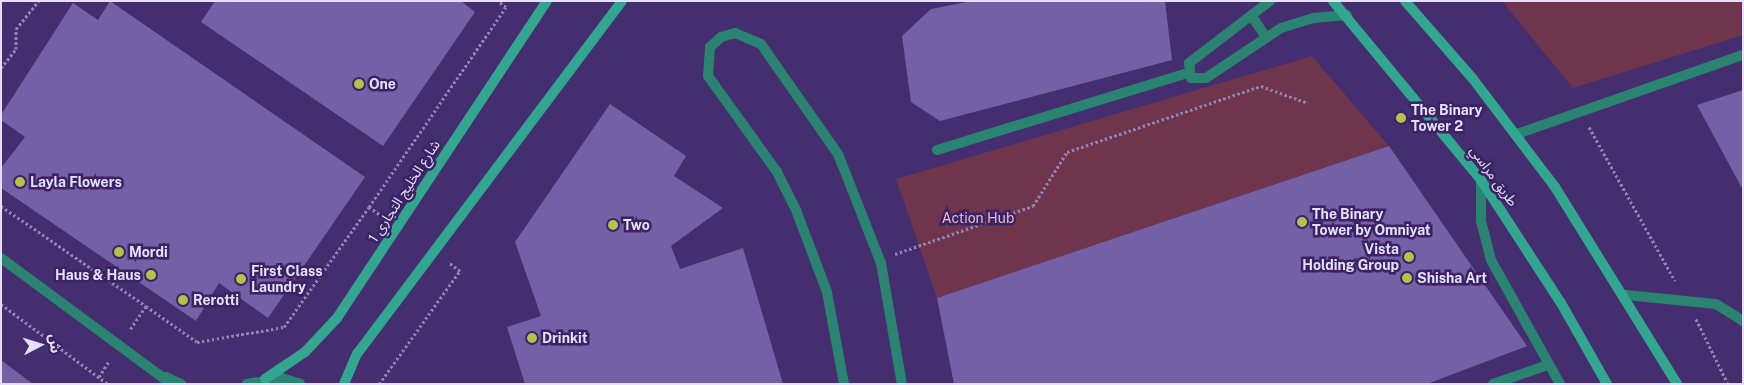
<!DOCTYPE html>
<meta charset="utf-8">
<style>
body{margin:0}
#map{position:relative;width:1744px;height:385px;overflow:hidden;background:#442e6f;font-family:"Public Sans","Noto Sans Arabic",sans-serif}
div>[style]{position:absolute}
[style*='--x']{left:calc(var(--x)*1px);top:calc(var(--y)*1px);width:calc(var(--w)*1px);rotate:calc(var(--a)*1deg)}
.green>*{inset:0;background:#6f354d}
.building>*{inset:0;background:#7460a6}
.path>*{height:3px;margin-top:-1.5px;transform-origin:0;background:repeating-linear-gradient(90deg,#9384b5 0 2.5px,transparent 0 5px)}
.service>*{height:10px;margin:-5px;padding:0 5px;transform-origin:5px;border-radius:5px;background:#2a8471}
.minor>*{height:10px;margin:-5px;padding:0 5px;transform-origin:5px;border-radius:5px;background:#2a8471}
.tertiary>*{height:10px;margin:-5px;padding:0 5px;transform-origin:5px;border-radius:5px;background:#2a8471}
.secondary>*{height:10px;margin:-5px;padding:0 5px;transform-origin:5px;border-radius:5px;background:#32a68e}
.dots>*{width:14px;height:14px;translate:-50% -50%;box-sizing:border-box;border:2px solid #392363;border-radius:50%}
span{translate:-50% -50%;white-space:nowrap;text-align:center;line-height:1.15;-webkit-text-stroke:5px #392363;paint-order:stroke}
.poi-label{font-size:14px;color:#e6dffe;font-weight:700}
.left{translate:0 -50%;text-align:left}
.right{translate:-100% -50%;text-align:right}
.street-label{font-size:14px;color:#e6dffe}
.park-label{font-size:14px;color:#efb9cc}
.frame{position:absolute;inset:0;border:2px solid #e6dffe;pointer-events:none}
.north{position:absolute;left:15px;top:320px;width:50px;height:50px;-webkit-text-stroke:4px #392363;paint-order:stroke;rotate:85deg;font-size:14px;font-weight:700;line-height:20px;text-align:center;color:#e6dffe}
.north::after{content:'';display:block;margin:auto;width:18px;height:22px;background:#e6dffe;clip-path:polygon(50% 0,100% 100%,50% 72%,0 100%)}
</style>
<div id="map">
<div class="green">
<div style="clip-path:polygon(1502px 1px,1743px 1px,1743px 35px,1573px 88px)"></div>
<div style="clip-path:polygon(1312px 56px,1389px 146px,937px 298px,896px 179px)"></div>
</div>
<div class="building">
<div style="clip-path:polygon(110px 1px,365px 177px,268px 318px,219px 283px,196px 321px,1px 188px,1px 168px,25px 137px,1px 120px,1px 115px,73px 3px,98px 20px)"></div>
<div style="clip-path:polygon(215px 1px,461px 1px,475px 12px,383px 146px,201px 22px)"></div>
<div style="clip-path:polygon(972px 1px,1165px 1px,1172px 60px,940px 121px,911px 102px,902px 36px,931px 9px)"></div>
<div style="clip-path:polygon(1743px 90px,1743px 190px,1697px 105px)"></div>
<div style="clip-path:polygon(610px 104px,686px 156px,674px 176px,723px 208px,671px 246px,680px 269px,743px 248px,783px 384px,525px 384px,507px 327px,541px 316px,515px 242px)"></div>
<div style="clip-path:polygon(1389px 146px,1527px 346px,1427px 384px,954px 384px,937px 298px)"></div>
<div style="clip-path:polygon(1px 360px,33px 384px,1px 384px)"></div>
</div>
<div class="path">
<div style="--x:1;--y:68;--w:24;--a:-52"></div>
<div style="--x:16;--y:49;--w:20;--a:-90"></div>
<div style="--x:16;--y:29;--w:36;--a:-51"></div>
<div style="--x:1589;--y:127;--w:176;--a:60.8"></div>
<div style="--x:1;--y:206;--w:176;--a:34.6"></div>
<div style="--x:146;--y:306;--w:30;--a:124"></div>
<div style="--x:383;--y:217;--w:17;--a:-144"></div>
<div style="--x:369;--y:207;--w:242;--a:-55.6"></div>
<div style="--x:506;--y:7;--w:10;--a:-143"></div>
<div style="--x:895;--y:254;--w:146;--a:-19.2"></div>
<div style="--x:1033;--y:206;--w:64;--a:-57.8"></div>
<div style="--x:1067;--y:152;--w:205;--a:-18.8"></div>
<div style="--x:1261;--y:86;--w:50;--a:19.9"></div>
<div style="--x:1;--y:304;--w:134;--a:36.8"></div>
<div style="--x:146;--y:306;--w:62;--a:35.2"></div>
<div style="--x:197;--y:342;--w:88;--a:-9.8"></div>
<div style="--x:284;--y:327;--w:147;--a:-54.7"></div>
<div style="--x:1696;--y:319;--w:72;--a:63.8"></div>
<div style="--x:99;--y:377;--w:19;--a:-58"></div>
<div style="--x:379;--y:384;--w:139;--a:-54.4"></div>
<div style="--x:460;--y:271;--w:15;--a:-143"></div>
</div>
<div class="service">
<div style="--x:1270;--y:1;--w:102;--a:142.6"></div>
<div style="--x:1189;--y:63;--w:15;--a:82"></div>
<div style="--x:1191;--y:78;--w:15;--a:0"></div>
<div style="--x:1206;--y:78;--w:90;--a:-33.7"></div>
<div style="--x:1281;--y:28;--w:34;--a:-17"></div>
<div style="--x:1313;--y:18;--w:34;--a:-5"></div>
<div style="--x:1253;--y:18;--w:23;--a:56"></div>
<div style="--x:1517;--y:134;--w:239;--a:-19.3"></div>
<div style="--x:937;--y:150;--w:263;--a:-17.1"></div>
<div style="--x:1481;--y:180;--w:41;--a:90"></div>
<div style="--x:1481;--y:221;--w:40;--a:75.6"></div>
<div style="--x:1491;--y:260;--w:142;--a:60.9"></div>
<div style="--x:1626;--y:295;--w:90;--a:5.7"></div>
<div style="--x:1716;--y:304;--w:32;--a:32"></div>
<div style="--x:844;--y:384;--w:94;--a:-100.5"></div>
<div style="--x:827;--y:292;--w:88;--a:-110.7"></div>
<div style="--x:796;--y:210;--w:42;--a:-116.6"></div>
<div style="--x:777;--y:172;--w:118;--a:-125.7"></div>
<div style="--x:708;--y:76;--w:29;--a:-86"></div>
<div style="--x:710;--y:47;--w:15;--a:-42"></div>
<div style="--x:721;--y:37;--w:15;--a:-16"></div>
<div style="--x:735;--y:33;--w:28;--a:23"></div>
<div style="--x:761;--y:44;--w:134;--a:55"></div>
<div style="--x:838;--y:154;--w:117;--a:68.5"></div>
<div style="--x:881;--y:263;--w:123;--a:80.2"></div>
<div style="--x:1493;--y:384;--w:58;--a:-19.1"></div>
</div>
<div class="minor">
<div style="--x:1;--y:258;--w:212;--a:36.5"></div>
<div style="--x:166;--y:377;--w:17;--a:25"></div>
</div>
<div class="tertiary">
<div style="--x:247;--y:384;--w:36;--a:-10"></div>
<div style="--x:282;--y:378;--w:19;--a:18"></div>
</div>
<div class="secondary">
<div style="--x:1333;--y:1;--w:232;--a:50.4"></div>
<div style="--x:1481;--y:180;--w:147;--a:57"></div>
<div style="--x:1561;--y:303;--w:93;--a:60.4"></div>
<div style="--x:1405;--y:1;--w:103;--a:48.9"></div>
<div style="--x:1473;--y:79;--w:136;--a:52.8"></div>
<div style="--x:1555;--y:187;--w:232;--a:58.2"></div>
<div style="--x:265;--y:379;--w:48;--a:-34"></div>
<div style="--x:305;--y:352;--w:47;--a:-46.7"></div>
<div style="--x:337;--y:318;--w:380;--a:-56.5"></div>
<div style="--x:344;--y:384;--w:33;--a:-67"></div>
<div style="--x:357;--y:354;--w:441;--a:-53.1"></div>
</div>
<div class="dots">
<div style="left:359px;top:84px;background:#b3c24b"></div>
<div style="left:1401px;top:118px;background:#b3c24b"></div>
<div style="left:20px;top:182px;background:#b3c24b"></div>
<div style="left:1302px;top:222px;background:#b3c24b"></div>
<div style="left:613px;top:225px;background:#b3c24b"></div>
<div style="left:119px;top:252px;background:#b3c24b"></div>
<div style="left:1409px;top:257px;background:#b3c24b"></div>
<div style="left:151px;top:275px;background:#b3c24b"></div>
<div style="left:1407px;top:278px;background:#b3c24b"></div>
<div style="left:241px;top:279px;background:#b3c24b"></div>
<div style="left:183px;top:300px;background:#b3c24b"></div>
<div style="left:532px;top:338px;background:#b3c24b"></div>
</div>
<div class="poi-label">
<span class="left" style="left:369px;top:84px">One</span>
<span class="left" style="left:1411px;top:118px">The Binary<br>Tower 2</span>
<span class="left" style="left:30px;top:182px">Layla Flowers</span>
<span class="left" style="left:1312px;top:222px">The Binary<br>Tower by Omniyat</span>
<span class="left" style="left:623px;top:225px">Two</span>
<span class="right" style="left:1399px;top:257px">Vista<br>Holding Group</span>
<span class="left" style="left:129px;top:252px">Mordi</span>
<span class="left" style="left:251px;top:279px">First Class<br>Laundry</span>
<span class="right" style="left:141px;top:275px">Haus &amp; Haus</span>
<span class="left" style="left:1417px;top:278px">Shisha Art</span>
<span class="left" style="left:193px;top:300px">Rerotti</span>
<span class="left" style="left:542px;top:338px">Drinkit</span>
</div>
<div class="street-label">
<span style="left:1494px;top:176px;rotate:54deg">طريق مراسي</span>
<span style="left:404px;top:191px;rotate:-57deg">شارع الخليج التجاري 1</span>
</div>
<div class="park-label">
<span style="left:978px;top:218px">Action Hub</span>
</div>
<div class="frame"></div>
<div class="north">ش</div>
</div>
